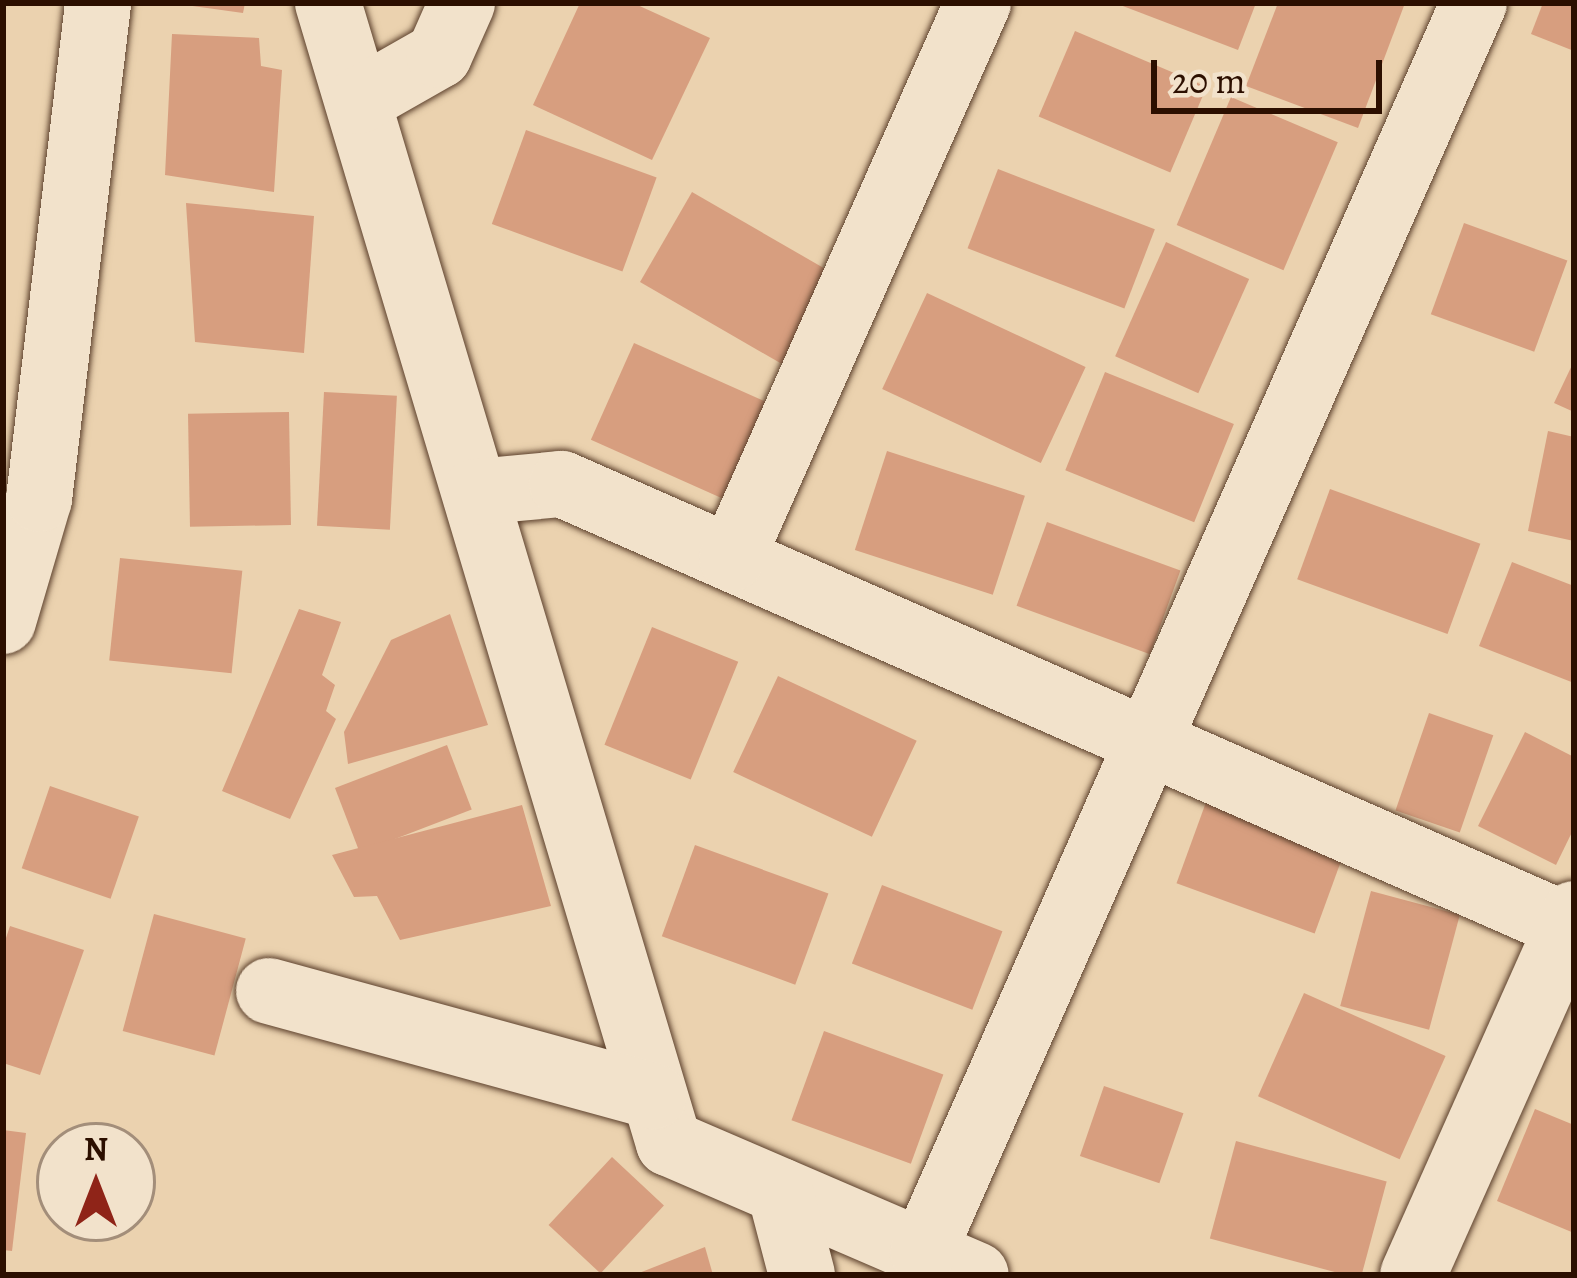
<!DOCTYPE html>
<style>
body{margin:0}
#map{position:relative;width:1577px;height:1278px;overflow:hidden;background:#ebd2af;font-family:Alegreya,serif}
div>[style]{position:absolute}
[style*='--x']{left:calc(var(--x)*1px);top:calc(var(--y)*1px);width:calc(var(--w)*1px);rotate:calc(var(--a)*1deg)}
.building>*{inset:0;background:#d79e7f;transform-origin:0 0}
.roads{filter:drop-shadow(0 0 3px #5c402c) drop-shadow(0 0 3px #5c402c)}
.minor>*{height:66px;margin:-33px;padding:0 33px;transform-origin:33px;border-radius:33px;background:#f2e2cb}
span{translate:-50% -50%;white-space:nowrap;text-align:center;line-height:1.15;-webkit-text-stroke:9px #f2e2cb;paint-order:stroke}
.frame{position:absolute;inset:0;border:6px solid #2c0f00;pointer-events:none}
.north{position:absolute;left:36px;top:1122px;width:120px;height:120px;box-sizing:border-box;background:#f2e2cb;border:3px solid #a38e7a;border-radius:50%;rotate:0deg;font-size:33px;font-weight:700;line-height:48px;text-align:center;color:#2c0f00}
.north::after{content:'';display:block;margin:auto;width:42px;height:54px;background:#8f2418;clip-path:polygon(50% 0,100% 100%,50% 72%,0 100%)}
.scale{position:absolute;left:1151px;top:60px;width:231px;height:54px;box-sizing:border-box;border:6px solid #2c0f00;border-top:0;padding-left:15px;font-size:36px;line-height:42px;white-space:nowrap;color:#2c0f00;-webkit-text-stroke:9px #f2e2cb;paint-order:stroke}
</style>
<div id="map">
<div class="building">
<div style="clip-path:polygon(171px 3px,245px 3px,243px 13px)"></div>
<div style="clip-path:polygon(580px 3px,633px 3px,710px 38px,652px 160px,533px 105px)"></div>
<div style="clip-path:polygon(1115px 3px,1256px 3px,1238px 50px)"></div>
<div style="clip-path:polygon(1278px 3px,1405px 3px,1358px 128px,1246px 86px)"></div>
<div style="clip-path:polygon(1543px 3px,1574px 3px,1574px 51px,1531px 34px)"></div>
<div style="left:1075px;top:31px;width:143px;height:93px;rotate:23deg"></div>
<div style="clip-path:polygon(172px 34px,259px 38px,261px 66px,282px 70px,274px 192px,165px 175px)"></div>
<div style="left:1231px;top:97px;width:116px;height:139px;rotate:23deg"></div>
<div style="left:526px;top:130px;width:139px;height:100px;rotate:20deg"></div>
<div style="left:998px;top:169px;width:168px;height:85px;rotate:21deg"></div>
<div style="left:692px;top:192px;width:172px;height:104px;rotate:30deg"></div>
<div style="clip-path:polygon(186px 203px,314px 216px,304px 353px,195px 342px)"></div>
<div style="left:1464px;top:223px;width:110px;height:97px;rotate:20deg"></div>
<div style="left:1166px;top:242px;width:91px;height:125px;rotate:24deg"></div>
<div style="left:927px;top:293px;width:175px;height:106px;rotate:25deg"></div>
<div style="left:634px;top:343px;width:157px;height:106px;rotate:24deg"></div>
<div style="clip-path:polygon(1574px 361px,1574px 412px,1554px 403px)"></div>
<div style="left:1105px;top:372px;width:139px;height:106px;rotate:22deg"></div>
<div style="left:324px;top:392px;width:73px;height:134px;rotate:3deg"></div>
<div style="left:289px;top:412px;width:113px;height:101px;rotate:89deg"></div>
<div style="clip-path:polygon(1548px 431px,1574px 437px,1574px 541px,1528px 531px)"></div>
<div style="left:887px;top:451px;width:145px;height:104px;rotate:18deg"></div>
<div style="left:1330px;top:489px;width:160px;height:96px;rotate:20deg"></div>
<div style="left:1047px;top:522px;width:142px;height:89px;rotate:20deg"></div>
<div style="left:120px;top:558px;width:123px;height:103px;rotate:6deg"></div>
<div style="clip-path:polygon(1512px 562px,1574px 586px,1574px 683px,1479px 646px)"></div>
<div style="clip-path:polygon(299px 609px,341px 622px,322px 675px,335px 685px,326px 711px,336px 719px,290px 819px,222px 791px)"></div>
<div style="clip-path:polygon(450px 614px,488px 725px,348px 764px,344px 732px,391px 640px)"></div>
<div style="left:652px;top:627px;width:93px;height:127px;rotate:22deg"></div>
<div style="left:778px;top:676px;width:153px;height:106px;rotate:25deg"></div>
<div style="left:1429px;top:713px;width:68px;height:103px;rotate:19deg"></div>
<div style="clip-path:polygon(1525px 732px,1574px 757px,1574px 828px,1556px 865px,1478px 826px)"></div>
<div style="left:447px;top:745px;width:69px;height:120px;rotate:69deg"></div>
<div style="left:50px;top:786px;width:94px;height:87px;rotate:19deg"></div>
<div style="left:1209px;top:794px;width:147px;height:95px;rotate:20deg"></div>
<div style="clip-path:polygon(522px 805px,551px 906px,400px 940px,377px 896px,354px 897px,332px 855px)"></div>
<div style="left:695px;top:845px;width:142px;height:97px;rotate:20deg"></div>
<div style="left:882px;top:885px;width:129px;height:84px;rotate:21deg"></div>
<div style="left:1371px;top:891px;width:92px;height:119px;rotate:15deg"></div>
<div style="left:154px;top:914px;width:95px;height:121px;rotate:15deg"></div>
<div style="clip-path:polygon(10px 926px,84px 950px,40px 1075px,3px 1063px,3px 947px)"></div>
<div style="left:1304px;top:993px;width:155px;height:113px;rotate:24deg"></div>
<div style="left:824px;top:1031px;width:127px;height:95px;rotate:20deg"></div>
<div style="left:1104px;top:1086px;width:84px;height:74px;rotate:19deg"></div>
<div style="clip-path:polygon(1535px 1109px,1574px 1125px,1574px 1233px,1497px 1201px)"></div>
<div style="clip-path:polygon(3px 1130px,26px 1133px,12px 1251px,3px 1250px)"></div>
<div style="left:1236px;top:1141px;width:156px;height:101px;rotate:15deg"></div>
<div style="left:612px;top:1157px;width:71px;height:93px;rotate:43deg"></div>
<div style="clip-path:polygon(705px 1247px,713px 1275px,634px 1275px)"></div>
</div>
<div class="roads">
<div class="minor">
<div style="--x:328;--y:3;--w:1190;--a:73.35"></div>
<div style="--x:669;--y:1143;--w:334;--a:23.3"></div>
<div style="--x:358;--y:101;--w:93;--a:-29.6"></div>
<div style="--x:439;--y:55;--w:57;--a:-66.1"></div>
<div style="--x:475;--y:492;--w:87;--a:-5.3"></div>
<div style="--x:562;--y:484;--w:1106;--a:23.74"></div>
<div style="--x:732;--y:558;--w:607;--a:-66.1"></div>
<div style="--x:3;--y:621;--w:127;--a:-73.6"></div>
<div style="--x:39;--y:499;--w:499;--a:-83.2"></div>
<div style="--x:269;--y:991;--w:399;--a:15.3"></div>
<div style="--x:780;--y:1191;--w:87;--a:75.3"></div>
<div style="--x:923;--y:1252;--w:1365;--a:-66.2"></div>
<div style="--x:1413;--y:1275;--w:395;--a:-66"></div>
</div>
</div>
<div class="frame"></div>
<div class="north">N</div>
<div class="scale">20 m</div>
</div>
